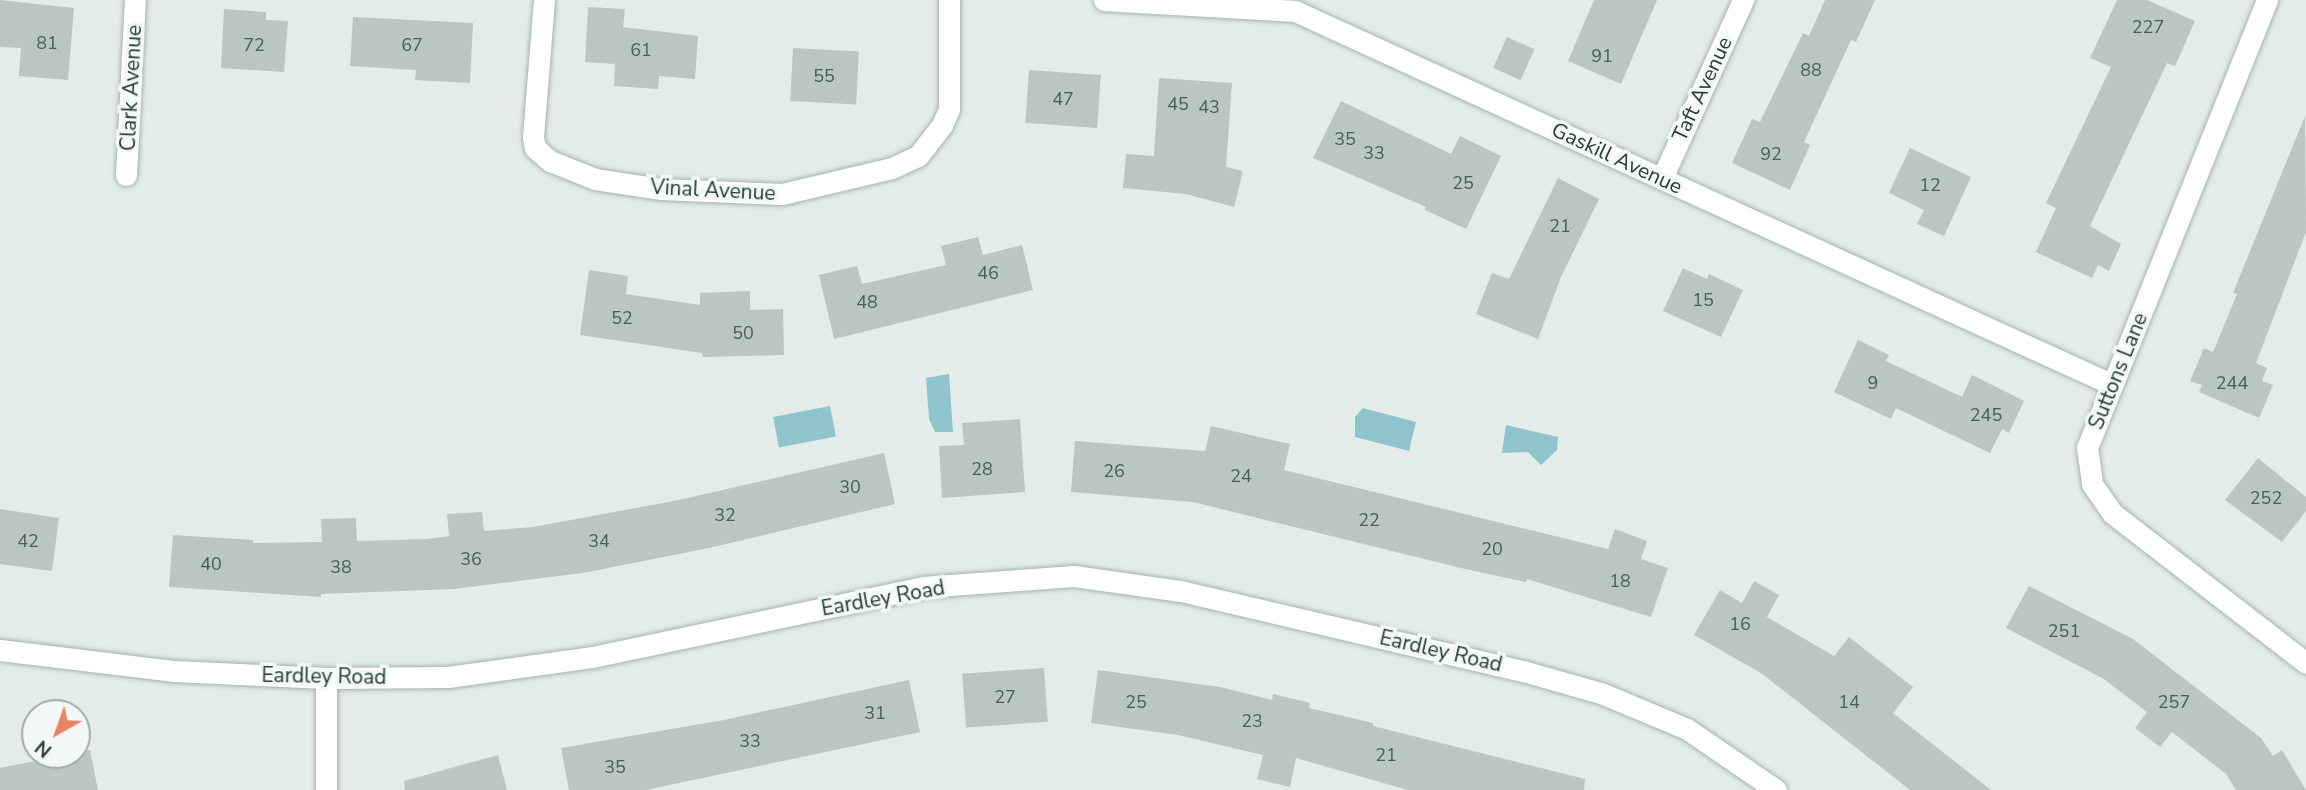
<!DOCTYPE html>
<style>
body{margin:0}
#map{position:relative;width:2306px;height:790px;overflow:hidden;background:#e3ece8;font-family:"Nunito Sans",sans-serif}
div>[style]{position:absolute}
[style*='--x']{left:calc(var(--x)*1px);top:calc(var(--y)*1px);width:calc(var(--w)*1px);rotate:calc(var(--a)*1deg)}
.water>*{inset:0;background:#90c4cc;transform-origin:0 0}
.building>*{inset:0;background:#b9c6c1;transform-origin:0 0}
.roads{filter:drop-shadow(0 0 2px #a6b4af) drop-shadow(0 0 2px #a6b4af)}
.minor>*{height:21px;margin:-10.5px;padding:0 10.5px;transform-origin:10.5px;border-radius:10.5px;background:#fff}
.tertiary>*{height:21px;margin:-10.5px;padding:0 10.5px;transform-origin:10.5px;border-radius:10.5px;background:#fff}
span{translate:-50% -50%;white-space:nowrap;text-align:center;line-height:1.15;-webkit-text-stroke:7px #f3f8f6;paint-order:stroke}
.number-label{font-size:18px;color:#495e58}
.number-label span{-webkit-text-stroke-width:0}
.street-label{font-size:21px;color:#243c35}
.north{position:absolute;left:21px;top:699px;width:70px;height:70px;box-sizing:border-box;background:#f3f8f6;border:2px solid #a0ada9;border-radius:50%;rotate:220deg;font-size:19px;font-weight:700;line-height:28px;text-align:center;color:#243c35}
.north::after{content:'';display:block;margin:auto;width:24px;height:32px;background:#e78366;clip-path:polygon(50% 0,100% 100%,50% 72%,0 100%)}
</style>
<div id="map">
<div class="water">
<div style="clip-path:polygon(949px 374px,953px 432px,935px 432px,929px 419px,926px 378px)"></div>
<div style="left:830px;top:406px;width:31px;height:58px;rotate:79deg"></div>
<div style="clip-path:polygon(1363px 408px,1416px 422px,1409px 451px,1355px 437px,1355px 417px)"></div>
<div style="clip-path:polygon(1506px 425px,1558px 437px,1557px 450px,1541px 465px,1528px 452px,1502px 453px)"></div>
</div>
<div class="building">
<div style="clip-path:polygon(0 0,74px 8px,68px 80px,19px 76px,21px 48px,0 47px)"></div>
<div style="clip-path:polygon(1594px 0,1657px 0,1621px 84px,1568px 61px)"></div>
<div style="clip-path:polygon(1825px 0,1875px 0,1856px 42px,1851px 40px,1804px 142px,1810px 145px,1790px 190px,1732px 163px,1752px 119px,1760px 122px,1803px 33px,1809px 36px)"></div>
<div style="clip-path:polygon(2117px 0,2147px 0,2195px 21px,2175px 66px,2167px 63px,2090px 226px,2121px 244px,2109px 271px,2098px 265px,2092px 278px,2036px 252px,2056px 208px,2046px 203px,2111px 67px,2090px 58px)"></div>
<div style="clip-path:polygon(588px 7px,625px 9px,623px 27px,698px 36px,695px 79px,659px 76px,658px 89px,614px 86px,615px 64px,585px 62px)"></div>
<div style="clip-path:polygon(224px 9px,266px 12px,266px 20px,288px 21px,284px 72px,221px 68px)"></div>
<div style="clip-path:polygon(353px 17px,473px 23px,470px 83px,415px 80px,416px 70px,350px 66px)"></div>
<div style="left:1507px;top:37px;width:30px;height:34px;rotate:24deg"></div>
<div style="left:793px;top:48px;width:66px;height:53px;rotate:3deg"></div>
<div style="left:1029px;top:70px;width:72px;height:53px;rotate:4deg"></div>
<div style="clip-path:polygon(1159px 78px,1232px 83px,1226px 167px,1243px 171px,1234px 207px,1186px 194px,1123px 188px,1126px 154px,1154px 156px)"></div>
<div style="clip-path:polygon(1341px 101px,1451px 154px,1460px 136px,1501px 156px,1466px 229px,1425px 210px,1426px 207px,1313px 158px)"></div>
<div style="clip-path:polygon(2305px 116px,2306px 232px,2256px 363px,2267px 368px,2262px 381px,2273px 385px,2259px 418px,2199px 392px,2202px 385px,2190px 381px,2204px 348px,2213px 352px,2237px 294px,2233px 293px)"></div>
<div style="clip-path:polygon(1910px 148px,1971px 177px,1944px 236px,1917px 224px,1924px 210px,1889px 193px)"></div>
<div style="clip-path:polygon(1558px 178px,1599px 199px,1561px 277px,1538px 339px,1476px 314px,1492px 273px,1509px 279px)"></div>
<div style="clip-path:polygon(978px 237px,983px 255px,1022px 245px,1033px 290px,834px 339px,819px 275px,857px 266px,862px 284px,946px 265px,941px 246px)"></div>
<div style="clip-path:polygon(1683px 268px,1707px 279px,1709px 274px,1743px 290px,1721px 337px,1663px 311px)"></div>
<div style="clip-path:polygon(589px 270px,628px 276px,626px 294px,700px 305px,700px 293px,750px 291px,750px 310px,783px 309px,784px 355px,703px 357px,702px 353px,580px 335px)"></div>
<div style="clip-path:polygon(1858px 340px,1889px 355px,1886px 361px,1962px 397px,1972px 375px,2024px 401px,2009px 433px,2002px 429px,1990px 453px,1896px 408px,1891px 419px,1834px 392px)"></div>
<div style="clip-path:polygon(1020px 419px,1025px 492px,942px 498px,939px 446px,964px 445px,962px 423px)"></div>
<div style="clip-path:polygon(1211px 426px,1290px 444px,1284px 470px,1608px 549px,1615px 529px,1647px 541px,1641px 559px,1668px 568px,1651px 617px,1527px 579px,1526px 582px,1465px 569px,1193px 502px,1071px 492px,1075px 441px,1205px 451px)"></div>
<div style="clip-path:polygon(884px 453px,895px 504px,709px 548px,583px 573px,454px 589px,321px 594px,321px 597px,169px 587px,173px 535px,253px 540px,253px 543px,322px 542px,321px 519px,356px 518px,357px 541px,428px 539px,449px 536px,447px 514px,482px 512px,484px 531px,533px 527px,679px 500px)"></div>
<div style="clip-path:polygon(2258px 458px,2306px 497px,2306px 511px,2282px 542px,2225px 500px)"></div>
<div style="clip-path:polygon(0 509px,59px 518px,52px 571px,0 564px)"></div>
<div style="clip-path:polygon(1754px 581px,1779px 595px,1767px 617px,1834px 656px,1849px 637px,1913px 687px,1893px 713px,1991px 790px,1910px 790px,1761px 673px,1694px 635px,1720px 590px,1742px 603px)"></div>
<div style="clip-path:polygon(2029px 586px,2133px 639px,2261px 738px,2273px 756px,2282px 750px,2306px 790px,2236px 790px,2226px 774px,2172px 732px,2160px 747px,2135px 728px,2147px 712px,2104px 679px,2006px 628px)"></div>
<div style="left:1044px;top:668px;width:54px;height:82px;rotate:86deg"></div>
<div style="clip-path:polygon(1098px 670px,1220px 687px,1272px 700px,1273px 694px,1310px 703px,1309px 708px,1373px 723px,1373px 726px,1585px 779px,1584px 790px,1408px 790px,1296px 758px,1290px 787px,1257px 779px,1263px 755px,1178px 735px,1091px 723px)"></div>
<div style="clip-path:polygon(909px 680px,920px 732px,646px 790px,569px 790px,561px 748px,724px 720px)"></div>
<div style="clip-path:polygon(90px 750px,98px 790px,0 790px,0 768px)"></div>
<div style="clip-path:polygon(498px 755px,507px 790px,405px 790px,404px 781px)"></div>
</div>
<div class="roads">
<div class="minor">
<div style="--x:544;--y:0;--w:137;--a:94.6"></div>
<div style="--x:533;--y:137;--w:11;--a:80"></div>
<div style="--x:535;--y:148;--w:20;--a:41"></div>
<div style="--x:550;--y:161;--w:48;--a:21.8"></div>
<div style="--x:595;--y:179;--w:67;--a:8.6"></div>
<div style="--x:661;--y:189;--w:121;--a:2.4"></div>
<div style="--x:782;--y:194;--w:113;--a:-13.3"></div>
<div style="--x:892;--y:168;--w:29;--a:-25"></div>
<div style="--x:918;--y:156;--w:39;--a:-52"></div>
<div style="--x:942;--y:125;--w:17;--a:-66"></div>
<div style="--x:949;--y:109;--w:109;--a:-90"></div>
<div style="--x:1104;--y:0;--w:191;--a:3.3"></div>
<div style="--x:1295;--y:11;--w:899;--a:24.57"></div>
<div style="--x:126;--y:175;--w:175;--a:-87.1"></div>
<div style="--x:1662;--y:178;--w:196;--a:-65.5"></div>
<div style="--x:0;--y:650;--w:174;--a:6.9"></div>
<div style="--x:173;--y:671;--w:153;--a:2.6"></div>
<div style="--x:326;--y:678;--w:122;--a:-0.5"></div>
<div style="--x:448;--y:677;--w:145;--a:-7.9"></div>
<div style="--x:592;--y:657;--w:338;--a:-11.9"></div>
<div style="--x:923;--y:587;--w:151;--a:-4.2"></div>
<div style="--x:1074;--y:576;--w:108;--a:8"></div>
<div style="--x:1181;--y:591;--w:351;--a:13.2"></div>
<div style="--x:1523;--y:671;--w:81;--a:15.8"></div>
<div style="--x:1601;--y:693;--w:93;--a:22.7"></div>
<div style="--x:1687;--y:729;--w:108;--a:34.4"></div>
<div style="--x:326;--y:678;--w:112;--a:90"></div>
</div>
<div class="tertiary">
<div style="--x:2267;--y:0;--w:482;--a:111.9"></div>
<div style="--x:2087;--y:447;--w:37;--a:82"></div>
<div style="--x:2092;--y:484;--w:35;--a:55"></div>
<div style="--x:2112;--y:513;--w:245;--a:37.7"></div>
</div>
</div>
<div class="number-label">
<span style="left:2148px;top:27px">227</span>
<span style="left:47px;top:43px">81</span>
<span style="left:254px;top:45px">72</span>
<span style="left:412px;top:45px">67</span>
<span style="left:641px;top:50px">61</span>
<span style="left:1602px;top:56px">91</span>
<span style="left:1811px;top:70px">88</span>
<span style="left:824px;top:76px">55</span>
<span style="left:1063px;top:99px">47</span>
<span style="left:1178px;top:104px">45</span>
<span style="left:1209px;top:107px">43</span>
<span style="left:1345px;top:139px">35</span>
<span style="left:1374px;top:153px">33</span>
<span style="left:1771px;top:154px">92</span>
<span style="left:1463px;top:183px">25</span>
<span style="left:1930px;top:185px">12</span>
<span style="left:1560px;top:226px">21</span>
<span style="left:988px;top:273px">46</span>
<span style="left:1703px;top:300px">15</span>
<span style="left:867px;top:302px">48</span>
<span style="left:622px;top:318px">52</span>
<span style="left:743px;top:333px">50</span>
<span style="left:1873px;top:383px">9</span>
<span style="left:2232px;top:383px">244</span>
<span style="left:1986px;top:415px">245</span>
<span style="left:982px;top:469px">28</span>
<span style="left:1114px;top:471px">26</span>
<span style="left:1241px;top:476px">24</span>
<span style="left:850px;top:487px">30</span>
<span style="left:2266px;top:498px">252</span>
<span style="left:725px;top:515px">32</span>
<span style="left:1369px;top:520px">22</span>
<span style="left:28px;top:541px">42</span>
<span style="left:599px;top:541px">34</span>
<span style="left:1492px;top:549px">20</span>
<span style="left:471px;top:559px">36</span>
<span style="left:211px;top:564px">40</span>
<span style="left:341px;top:567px">38</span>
<span style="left:1620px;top:581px">18</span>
<span style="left:1740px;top:624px">16</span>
<span style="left:2064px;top:631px">251</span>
<span style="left:1005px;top:697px">27</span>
<span style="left:1136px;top:702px">25</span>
<span style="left:1849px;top:702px">14</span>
<span style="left:2174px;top:702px">257</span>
<span style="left:875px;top:713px">31</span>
<span style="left:1252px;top:721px">23</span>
<span style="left:750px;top:741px">33</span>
<span style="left:1386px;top:755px">21</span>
<span style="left:615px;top:767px">35</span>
</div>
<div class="street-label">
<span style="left:131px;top:88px;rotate:-87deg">Clark Avenue</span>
<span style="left:1702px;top:89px;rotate:-65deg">Taft Avenue</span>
<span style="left:1617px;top:158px;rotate:25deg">Gaskill Avenue</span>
<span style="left:713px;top:190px;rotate:3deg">Vinal Avenue</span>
<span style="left:2118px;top:371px;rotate:-68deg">Suttons Lane</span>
<span style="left:883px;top:598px;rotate:-10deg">Eardley Road</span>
<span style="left:1441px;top:651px;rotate:13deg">Eardley Road</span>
<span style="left:324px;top:676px;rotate:1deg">Eardley Road</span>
</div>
<div class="north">N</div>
</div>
